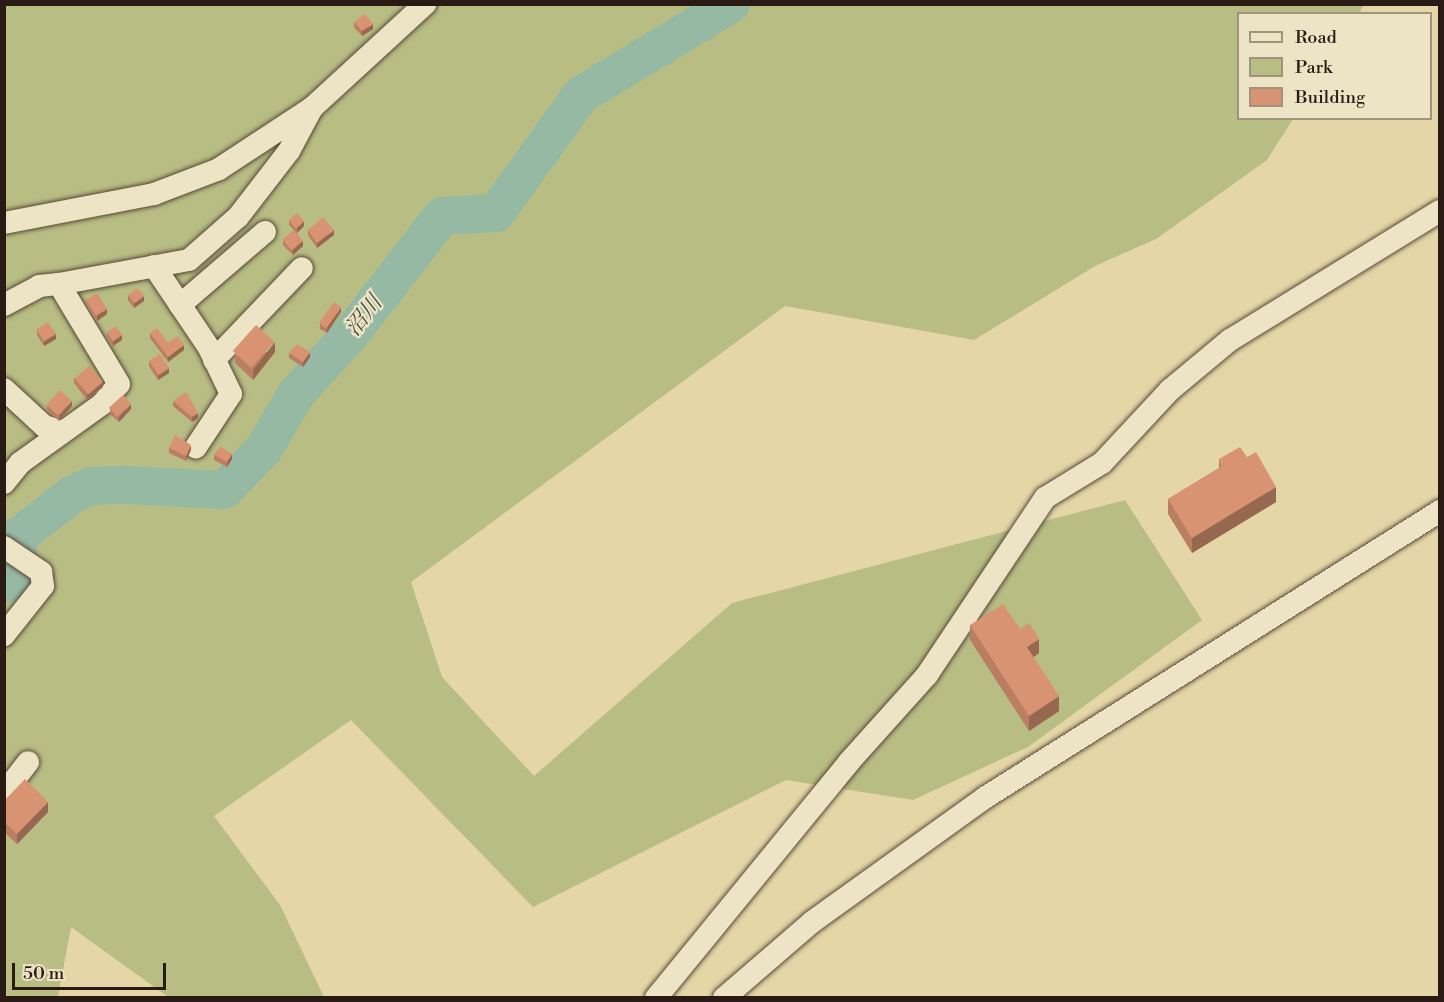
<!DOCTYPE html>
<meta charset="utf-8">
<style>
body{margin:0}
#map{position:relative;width:1444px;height:1002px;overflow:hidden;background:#e4d6a6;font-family:"Libre Bodoni","Noto Serif JP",serif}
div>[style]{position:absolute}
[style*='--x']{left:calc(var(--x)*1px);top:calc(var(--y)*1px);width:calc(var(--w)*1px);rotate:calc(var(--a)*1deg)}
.green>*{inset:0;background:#b8bd84}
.river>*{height:38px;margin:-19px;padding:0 19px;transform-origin:19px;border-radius:19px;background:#96b9a4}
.roads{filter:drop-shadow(0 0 2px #584938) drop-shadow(0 0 2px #584938)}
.street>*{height:22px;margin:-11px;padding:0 11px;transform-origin:11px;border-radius:11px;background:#ede4c5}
.wall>*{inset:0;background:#ba7f62}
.shaded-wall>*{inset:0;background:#976850}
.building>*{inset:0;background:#d89472;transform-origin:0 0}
span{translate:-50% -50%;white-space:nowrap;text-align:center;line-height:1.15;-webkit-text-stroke:4.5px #ede4c5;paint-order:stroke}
.water-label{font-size:22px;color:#4a4a3f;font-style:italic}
.frame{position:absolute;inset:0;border:6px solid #291a14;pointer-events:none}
.legend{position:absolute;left:1237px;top:12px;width:195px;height:108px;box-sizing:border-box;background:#ede4c5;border:2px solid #9f937e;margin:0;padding:8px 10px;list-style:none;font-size:18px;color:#291a14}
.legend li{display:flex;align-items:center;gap:12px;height:30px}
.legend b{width:30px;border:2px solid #9f937e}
.scale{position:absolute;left:12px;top:963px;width:154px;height:27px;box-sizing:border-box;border:3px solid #291a14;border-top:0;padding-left:8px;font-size:18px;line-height:21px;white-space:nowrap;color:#291a14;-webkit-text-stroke:4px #ede4c5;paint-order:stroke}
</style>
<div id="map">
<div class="green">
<div style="clip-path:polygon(5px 5px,1364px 5px,1359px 13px,1238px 14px,1238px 118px,1293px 119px,1267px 160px,1156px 239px,1097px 265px,974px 340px,785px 306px,411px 582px,442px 677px,534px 776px,732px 603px,1125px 500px,1202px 620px,1028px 747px,913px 800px,786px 780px,533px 907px,351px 720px,214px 816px,280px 905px,324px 997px,168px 997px,71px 927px,58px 997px,5px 997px)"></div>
</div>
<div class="river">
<div style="--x:4;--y:582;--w:9;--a:6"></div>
<div style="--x:13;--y:583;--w:49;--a:-81.7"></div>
<div style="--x:20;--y:535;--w:67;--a:-37.7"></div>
<div style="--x:73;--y:494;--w:20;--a:-24"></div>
<div style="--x:91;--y:486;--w:35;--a:-2"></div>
<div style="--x:126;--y:485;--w:98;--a:2.9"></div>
<div style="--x:224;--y:490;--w:57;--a:-45.7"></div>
<div style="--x:264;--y:449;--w:64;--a:-59.8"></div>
<div style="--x:296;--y:394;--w:79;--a:-47.6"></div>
<div style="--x:349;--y:336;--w:152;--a:-52.2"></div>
<div style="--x:442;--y:216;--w:54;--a:-3.2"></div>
<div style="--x:496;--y:213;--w:145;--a:-54.2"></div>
<div style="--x:581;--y:95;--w:175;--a:-31.2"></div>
</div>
<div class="roads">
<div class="street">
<div style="--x:4;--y:223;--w:153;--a:-10.9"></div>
<div style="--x:154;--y:194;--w:70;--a:-21"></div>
<div style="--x:219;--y:169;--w:111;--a:-33.3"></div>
<div style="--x:312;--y:108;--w:154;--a:-42.6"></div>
<div style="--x:154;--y:266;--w:99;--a:56.1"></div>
<div style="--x:209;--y:348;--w:51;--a:64.4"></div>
<div style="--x:231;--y:394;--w:64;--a:123.4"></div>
<div style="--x:4;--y:305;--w:40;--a:-28"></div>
<div style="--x:39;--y:286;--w:20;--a:-6"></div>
<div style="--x:180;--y:305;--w:112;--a:-40.7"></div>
<div style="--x:214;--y:360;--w:127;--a:-46.3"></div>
<div style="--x:4;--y:389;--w:54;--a:42.8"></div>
<div style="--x:44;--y:426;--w:17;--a:17"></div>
<div style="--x:4;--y:483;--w:26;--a:-51"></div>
<div style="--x:20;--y:463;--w:101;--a:-35.7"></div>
<div style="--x:102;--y:404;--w:26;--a:-50"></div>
<div style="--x:119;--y:384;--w:117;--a:-121"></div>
<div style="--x:59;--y:284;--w:132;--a:-10.5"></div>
<div style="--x:189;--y:260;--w:65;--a:-41.3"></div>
<div style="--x:238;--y:217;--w:83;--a:-52.3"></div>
<div style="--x:289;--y:151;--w:49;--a:-61.9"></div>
<div style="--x:4;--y:547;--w:45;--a:34"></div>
<div style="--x:41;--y:572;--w:14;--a:82"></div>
<div style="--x:43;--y:586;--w:63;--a:128.5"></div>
<div style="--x:4;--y:793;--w:39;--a:-52"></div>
<div style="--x:656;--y:998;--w:305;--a:-50.7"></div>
<div style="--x:849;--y:762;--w:117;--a:-48.1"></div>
<div style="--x:927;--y:675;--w:213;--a:-56.3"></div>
<div style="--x:1045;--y:498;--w:67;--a:-31.6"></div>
<div style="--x:1102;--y:463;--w:100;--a:-47"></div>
<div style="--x:1170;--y:390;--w:78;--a:-39.8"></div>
<div style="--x:1230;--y:340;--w:246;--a:-31.6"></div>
<div style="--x:724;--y:998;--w:116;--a:-40.8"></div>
<div style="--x:812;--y:922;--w:214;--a:-35.7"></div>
<div style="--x:986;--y:797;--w:537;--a:-32.21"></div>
</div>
</div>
<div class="wall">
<div style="clip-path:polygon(354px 22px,373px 29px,362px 36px,354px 27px)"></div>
<div style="clip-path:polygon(289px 220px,304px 226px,297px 233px,303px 246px,293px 255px,283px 245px,283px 240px,294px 230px,289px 225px)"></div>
<div style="clip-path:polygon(308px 230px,334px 235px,317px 248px,308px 235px)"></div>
<div style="clip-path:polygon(128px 295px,144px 301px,134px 308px,128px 300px)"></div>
<div style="clip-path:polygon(86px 299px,107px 314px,97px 321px,86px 304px)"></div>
<div style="clip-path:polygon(341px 312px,327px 333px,320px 329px,320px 324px)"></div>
<div style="clip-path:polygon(37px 330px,56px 339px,44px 346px,37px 335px)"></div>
<div style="clip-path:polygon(107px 332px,122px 340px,113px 346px,107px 337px)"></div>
<div style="clip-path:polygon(150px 333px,168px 343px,184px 350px,168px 362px,150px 338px)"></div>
<div style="clip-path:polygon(275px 352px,253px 380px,235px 363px,235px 353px)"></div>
<div style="clip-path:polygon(289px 353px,310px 357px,303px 367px,289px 358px)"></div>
<div style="clip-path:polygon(149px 361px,169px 373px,158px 380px,149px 366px)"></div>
<div style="clip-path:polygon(74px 378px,103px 387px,87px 400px,74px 383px)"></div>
<div style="clip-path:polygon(173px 401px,198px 418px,192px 422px,173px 406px)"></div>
<div style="clip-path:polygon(47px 405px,72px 406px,59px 421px,47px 410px)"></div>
<div style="clip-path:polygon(110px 409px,131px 409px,119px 422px,110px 414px)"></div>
<div style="clip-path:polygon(169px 448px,191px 450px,186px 461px,169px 453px)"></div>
<div style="clip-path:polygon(214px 455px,232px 459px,227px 467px,214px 460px)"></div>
<div style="clip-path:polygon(1219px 459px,1276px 502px,1192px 553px,1168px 514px,1168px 499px,1219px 468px)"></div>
<div style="clip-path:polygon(970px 625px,1020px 629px,1039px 653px,1033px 657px,1059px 711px,1029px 731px,970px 640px)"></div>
<div style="clip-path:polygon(4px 801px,48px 812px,17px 844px,4px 832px)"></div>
</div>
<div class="shaded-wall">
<div style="clip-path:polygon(373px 24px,373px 29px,362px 36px,362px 31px)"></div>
<div style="clip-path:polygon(304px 221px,304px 226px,297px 233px,297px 228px)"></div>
<div style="clip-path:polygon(334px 230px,334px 235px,317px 248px,317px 243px)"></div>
<div style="clip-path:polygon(303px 241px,303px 246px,293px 255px,293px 250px)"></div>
<div style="clip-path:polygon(144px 296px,144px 301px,134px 308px,134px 303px)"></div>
<div style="clip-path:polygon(341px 307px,341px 312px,327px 333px,327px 328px)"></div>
<div style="clip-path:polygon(107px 309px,107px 314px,97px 321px,97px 315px)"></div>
<div style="clip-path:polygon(56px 334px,56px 339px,44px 346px,44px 341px)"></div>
<div style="clip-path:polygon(122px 335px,122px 340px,113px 346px,113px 341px)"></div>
<div style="clip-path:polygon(275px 342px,275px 352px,253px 380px,253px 370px)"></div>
<div style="clip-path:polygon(184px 345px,184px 350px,168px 362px,168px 357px)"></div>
<div style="clip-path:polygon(310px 352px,310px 357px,303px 367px,303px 362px)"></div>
<div style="clip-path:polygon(169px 368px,169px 373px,158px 380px,158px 375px)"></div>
<div style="clip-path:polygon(103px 382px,103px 387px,87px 400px,87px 395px)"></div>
<div style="clip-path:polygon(72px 401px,72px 406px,59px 421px,59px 416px)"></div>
<div style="clip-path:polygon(131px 404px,131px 409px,119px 422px,119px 417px)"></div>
<div style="clip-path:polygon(198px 413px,198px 418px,192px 422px,192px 417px)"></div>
<div style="clip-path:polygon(191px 445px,191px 450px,186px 461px,186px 456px)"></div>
<div style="clip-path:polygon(232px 454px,232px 459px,227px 467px,227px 462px)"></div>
<div style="clip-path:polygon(1276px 487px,1276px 502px,1192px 553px,1192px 538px)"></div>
<div style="clip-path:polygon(1039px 639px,1039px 653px,1027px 662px,1027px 647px)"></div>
<div style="clip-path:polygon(1059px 696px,1059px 711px,1029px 731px,1029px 716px)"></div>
<div style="clip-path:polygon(48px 802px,48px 812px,17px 844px,17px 834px)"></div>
</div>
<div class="building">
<div style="clip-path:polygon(365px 14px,373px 24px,362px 31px,354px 22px)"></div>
<div style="left:297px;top:213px;width:11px;height:11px;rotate:49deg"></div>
<div style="clip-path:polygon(323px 217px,334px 230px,317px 243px,308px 230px)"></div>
<div style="left:294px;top:230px;width:14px;height:15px;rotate:51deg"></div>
<div style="left:138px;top:288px;width:10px;height:12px;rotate:53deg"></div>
<div style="left:97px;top:293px;width:19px;height:13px;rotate:58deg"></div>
<div style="left:334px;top:302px;width:9px;height:26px;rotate:36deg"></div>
<div style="left:48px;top:322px;width:14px;height:14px;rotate:56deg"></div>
<div style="left:256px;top:325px;width:25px;height:35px;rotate:42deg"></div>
<div style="left:116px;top:326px;width:11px;height:11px;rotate:56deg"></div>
<div style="clip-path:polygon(157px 328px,168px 343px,178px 336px,184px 345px,168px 357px,150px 333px)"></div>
<div style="clip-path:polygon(297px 344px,310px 352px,303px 362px,289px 353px)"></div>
<div style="left:160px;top:354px;width:17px;height:13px;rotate:57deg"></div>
<div style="left:89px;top:366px;width:21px;height:19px;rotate:49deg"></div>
<div style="left:60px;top:390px;width:16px;height:20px;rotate:43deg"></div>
<div style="clip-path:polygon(186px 392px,198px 413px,192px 417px,173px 401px)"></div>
<div style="left:123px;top:395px;width:12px;height:19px;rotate:48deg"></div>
<div style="clip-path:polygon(175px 435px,191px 445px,186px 456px,169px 448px)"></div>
<div style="clip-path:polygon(220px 446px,232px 454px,227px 462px,214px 455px)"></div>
<div style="clip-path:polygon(1240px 447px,1247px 457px,1256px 452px,1276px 487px,1192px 538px,1168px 499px,1221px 467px,1219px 459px)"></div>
<div style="clip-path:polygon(1003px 604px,1020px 629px,1029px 623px,1039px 639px,1027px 647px,1059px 696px,1029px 716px,970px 625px)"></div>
<div style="clip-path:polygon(25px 779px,48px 802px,17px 834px,4px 822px,4px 801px)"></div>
</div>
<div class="water-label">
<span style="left:364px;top:316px;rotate:-52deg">沼川</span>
</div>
<div class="frame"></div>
<ul class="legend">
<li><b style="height:8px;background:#ede4c5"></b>Road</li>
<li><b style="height:16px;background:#b8bd84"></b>Park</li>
<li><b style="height:16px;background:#d89472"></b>Building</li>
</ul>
<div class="scale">50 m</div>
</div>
